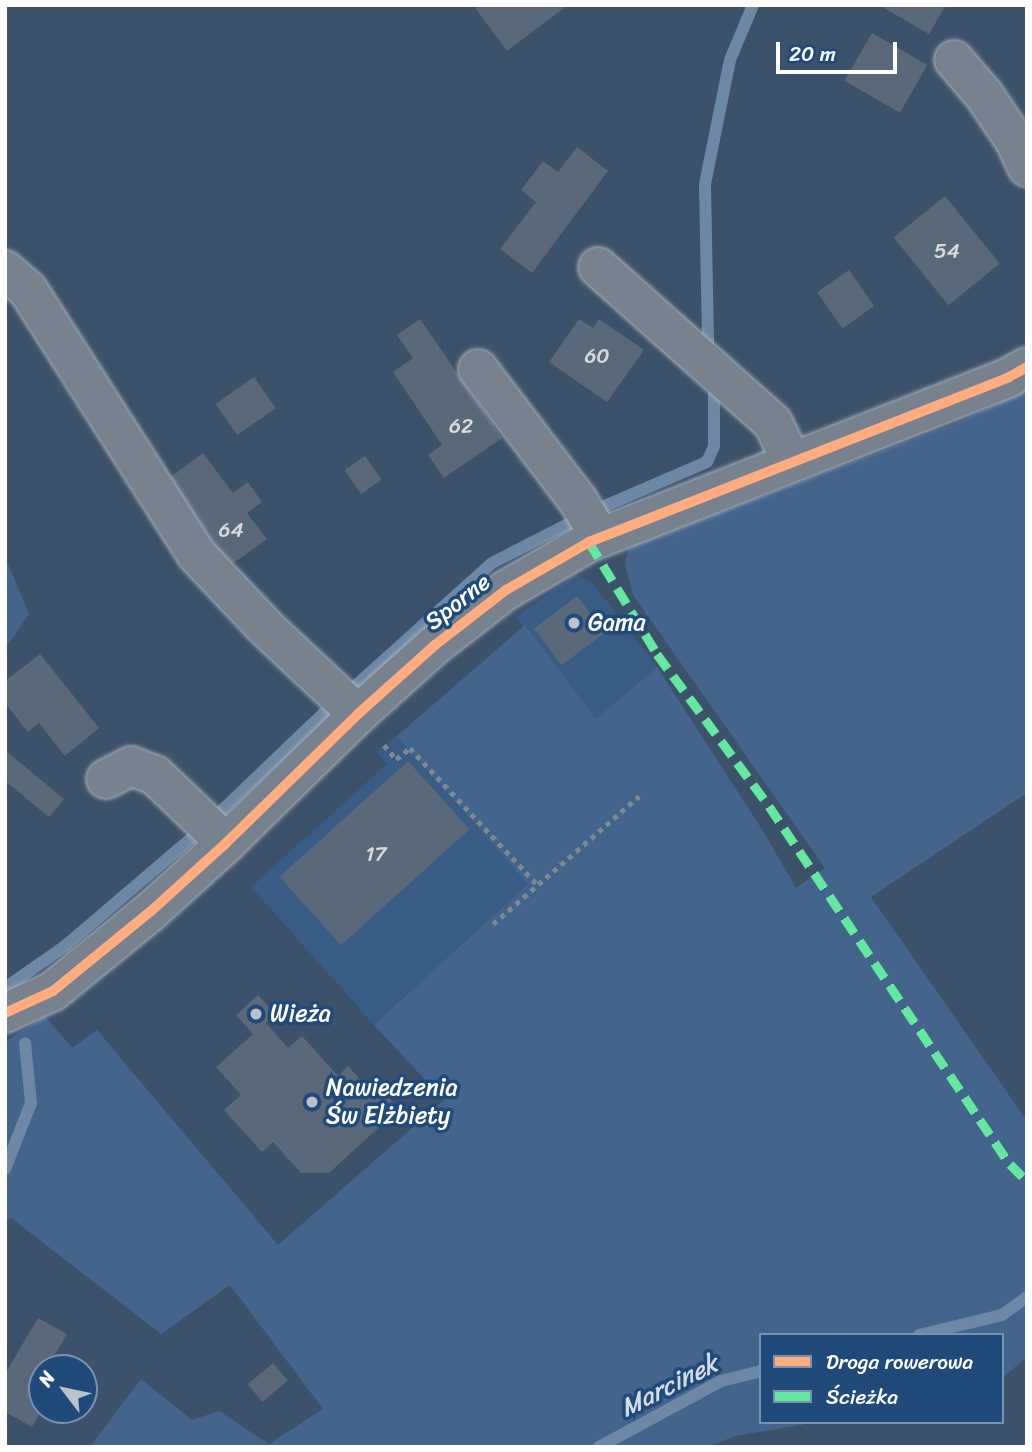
<!DOCTYPE html>
<meta charset="utf-8">
<style>
body{margin:0}
#map{position:relative;width:1032px;height:1452px;overflow:hidden;background:#3c526b;font-family:Sriracha,sans-serif}
div>[style]{position:absolute}
[style*='--x']{left:calc(var(--x)*1px);top:calc(var(--y)*1px);width:calc(var(--w)*1px);rotate:calc(var(--a)*1deg)}
.built>*{inset:0;background:#385c84}
.green>*{inset:0;background:#43658b}
.stream>*{height:12px;margin:-6px;padding:0 6px;transform-origin:6px;border-radius:6px;background:#6c88a5}
.building>*{inset:0;background:#59697a;transform-origin:0 0}
.path>*{height:4.5px;margin-top:-2.25px;transform-origin:0;background:repeating-linear-gradient(90deg,#7f8996 0 5px,transparent 0 10px)}
.roads{filter:drop-shadow(0 0 2px #a7b1bc) drop-shadow(0 0 2px #a7b1bc)}
.minor>*{height:38px;margin:-19px;padding:0 19px;transform-origin:19px;border-radius:19px;background:#77828e}
.quiet>*{height:9px;margin-top:-4.5px;transform-origin:0;background:repeating-linear-gradient(90deg,#66e7a1 0 18px,transparent 0 27px)}
.cycleway>*{height:10px;margin:-5px;padding:0 5px;transform-origin:5px;border-radius:5px;background:#ffac80}
.dots>*{width:19px;height:19px;translate:-50% -50%;box-sizing:border-box;border:4px solid #1f4a7a;border-radius:50%}
span{translate:-50% -50%;white-space:nowrap;text-align:center;line-height:1.15;-webkit-text-stroke:7px #1f4a7a;paint-order:stroke}
.number-label{font-size:21px;color:#d6dade}
.number-label span{-webkit-text-stroke-width:0}
.street-label{font-size:24px;color:#fff}
.poi-label{font-size:24px;color:#fff}
.left{translate:0 -50%;text-align:left}
.water-label{font-size:26px;color:#d4dde6;font-style:italic}
.frame{position:absolute;inset:0;border:7px solid #fff;pointer-events:none}
.legend{position:absolute;left:759px;top:1333px;width:245px;height:91px;box-sizing:border-box;background:#1f4a7a;border:2px solid #7992af;margin:0;padding:9px 12px;list-style:none;font-size:21px;color:#fff}
.legend li{display:flex;align-items:center;gap:14px;height:35px}
.legend b{width:35px;border:2px solid #7992af}
.north{position:absolute;left:28px;top:1354px;width:70px;height:70px;box-sizing:border-box;background:#1f4a7a;border:2px solid #7992af;border-radius:50%;rotate:302deg;font-size:19px;font-weight:700;line-height:28px;text-align:center;color:#fff}
.north::after{content:'';display:block;margin:auto;width:24px;height:32px;background:#bbc2cb;clip-path:polygon(50% 0,100% 100%,50% 72%,0 100%)}
.scale{position:absolute;left:776px;top:42px;width:121px;height:32px;box-sizing:border-box;border:4px solid #fff;border-top:0;padding-left:9px;font-size:21px;line-height:24px;white-space:nowrap;color:#fff;-webkit-text-stroke:5px #1f4a7a;paint-order:stroke}
</style>
<div id="map">
<div class="built">
<div style="clip-path:polygon(575px 575px,592px 582px,657px 667px,596px 719px,516px 617px)"></div>
<div style="clip-path:polygon(397px 736px,529px 884px,374px 1025px,251px 887px,387px 764px,376px 752px)"></div>
</div>
<div class="green">
<div style="clip-path:polygon(1027px 388px,1027px 793px,871px 897px,1027px 1121px,1027px 1357px,1002px 1378px,1002px 1335px,761px 1335px,761px 1422px,817px 1422px,735px 1436px,708px 1447px,90px 1447px,141px 1379px,192px 1420px,219px 1411px,269px 1444px,323px 1409px,230px 1285px,161px 1334px,10px 1217px,5px 1226px,5px 1042px,45px 1016px,72px 1048px,97px 1030px,278px 1245px,444px 1100px,374px 1025px,528px 884px,397px 736px,525px 625px,596px 719px,657px 667px,763px 831px,796px 888px,825px 868px,633px 595px,625px 564px,629px 547px,964px 420px)"></div>
<div style="clip-path:polygon(5px 557px,29px 614px,5px 649px)"></div>
</div>
<div class="stream">
<div style="--x:708;--y:342;--w:158;--a:-91.1"></div>
<div style="--x:705;--y:184;--w:126;--a:-78.6"></div>
<div style="--x:730;--y:60;--w:60;--a:-67.3"></div>
<div style="--x:600;--y:508;--w:116;--a:-23.3"></div>
<div style="--x:707;--y:462;--w:17;--a:-66"></div>
<div style="--x:714;--y:446;--w:51;--a:-90"></div>
<div style="--x:352;--y:689;--w:188;--a:-42"></div>
<div style="--x:492;--y:563;--w:88;--a:-27.1"></div>
<div style="--x:216;--y:816;--w:156;--a:-43.7"></div>
<div style="--x:5;--y:988;--w:73;--a:-35"></div>
<div style="--x:65;--y:946;--w:171;--a:-40.5"></div>
<div style="--x:5;--y:1169;--w:71;--a:-68.5"></div>
<div style="--x:31;--y:1103;--w:60;--a:-95.7"></div>
<div style="--x:919;--y:1335;--w:85;--a:-13.5"></div>
<div style="--x:1002;--y:1315;--w:31;--a:-36"></div>
<div style="--x:599;--y:1447;--w:139;--a:-28.4"></div>
<div style="--x:721;--y:1381;--w:41;--a:-14"></div>
</div>
<div class="building">
<div style="clip-path:polygon(480px 5px,568px 5px,507px 51px,476px 9px)"></div>
<div style="clip-path:polygon(879px 5px,946px 5px,929px 34px)"></div>
<div style="left:872px;top:33px;width:64px;height:55px;rotate:30deg"></div>
<div style="clip-path:polygon(577px 147px,608px 171px,532px 273px,500px 249px,536px 202px,521px 190px,543px 161px,558px 172px)"></div>
<div style="left:945px;top:196px;width:87px;height:66px;rotate:51deg"></div>
<div style="left:849px;top:270px;width:44px;height:39px;rotate:55deg"></div>
<div style="clip-path:polygon(420px 319px,502px 438px,444px 478px,428px 455px,442px 445px,393px 372px,413px 358px,397px 335px)"></div>
<div style="clip-path:polygon(579px 319px,593px 328px,599px 319px,644px 350px,607px 402px,549px 362px)"></div>
<div style="left:254px;top:377px;width:38px;height:47px;rotate:55deg"></div>
<div style="clip-path:polygon(203px 453px,233px 493px,248px 482px,262px 502px,247px 513px,267px 539px,228px 567px,165px 481px)"></div>
<div style="left:365px;top:456px;width:29px;height:25px;rotate:55deg"></div>
<div style="left:577px;top:596px;width:46px;height:54px;rotate:53deg"></div>
<div style="clip-path:polygon(40px 654px,99px 728px,65px 756px,39px 723px,28px 732px,5px 703px,5px 681px)"></div>
<div style="clip-path:polygon(5px 750px,64px 799px,49px 817px,5px 781px)"></div>
<div style="left:408px;top:761px;width:92px;height:173px;rotate:48deg"></div>
<div style="clip-path:polygon(258px 995px,275px 1014px,266px 1023px,288px 1048px,302px 1036px,338px 1076px,348px 1066px,366px 1086px,371px 1082px,377px 1088px,379px 1086px,399px 1109px,329px 1173px,301px 1173px,273px 1142px,262px 1152px,224px 1110px,241px 1095px,216px 1067px,253px 1034px,236px 1015px)"></div>
<div style="clip-path:polygon(38px 1318px,67px 1334px,47px 1368px,42px 1368px,42px 1410px,32px 1427px,5px 1412px,5px 1374px)"></div>
<div style="left:273px;top:1363px;width:23px;height:33px;rotate:50deg"></div>
</div>
<div class="path">
<div style="--x:384;--y:745;--w:18;--a:49"></div>
<div style="--x:396;--y:759;--w:18;--a:-38"></div>
<div style="--x:410;--y:748;--w:186;--a:47"></div>
<div style="--x:493;--y:924;--w:194;--a:-41.2"></div>
</div>
<div class="roads">
<div class="minor">
<div style="--x:954;--y:60;--w:46;--a:49.4"></div>
<div style="--x:984;--y:95;--w:55;--a:56"></div>
<div style="--x:1015;--y:141;--w:29;--a:65"></div>
<div style="--x:598;--y:267;--w:234;--a:41.7"></div>
<div style="--x:773;--y:423;--w:41;--a:64.1"></div>
<div style="--x:5;--y:270;--w:30;--a:41"></div>
<div style="--x:28;--y:290;--w:314;--a:57.5"></div>
<div style="--x:197;--y:555;--w:100;--a:46.6"></div>
<div style="--x:266;--y:628;--w:126;--a:43.1"></div>
<div style="--x:478;--y:369;--w:167;--a:52.8"></div>
<div style="--x:579;--y:502;--w:41;--a:59"></div>
<div style="--x:106;--y:779;--w:28;--a:-27"></div>
<div style="--x:131;--y:766;--w:26;--a:21"></div>
<div style="--x:155;--y:775;--w:98;--a:43.8"></div>
<div style="--x:5;--y:1013;--w:53;--a:-24.6"></div>
<div style="--x:53;--y:991;--w:125;--a:-39.2"></div>
<div style="--x:150;--y:912;--w:103;--a:-42.2"></div>
<div style="--x:226;--y:843;--w:185;--a:-44.3"></div>
<div style="--x:358;--y:714;--w:103;--a:-41.9"></div>
<div style="--x:435;--y:645;--w:90;--a:-37.8"></div>
<div style="--x:506;--y:590;--w:96;--a:-30"></div>
<div style="--x:589;--y:542;--w:451;--a:-21.4"></div>
<div style="--x:1009;--y:377;--w:21;--a:-29"></div>
</div>
</div>
<div class="quiet">
<div style="--x:589;--y:542;--w:131;--a:58.7"></div>
<div style="--x:657;--y:654;--w:189;--a:53.6"></div>
<div style="--x:769;--y:806;--w:432;--a:56.1"></div>
<div style="--x:1010;--y:1164;--w:24;--a:45"></div>
</div>
<div class="cycleway">
<div style="--x:5;--y:1013;--w:53;--a:-24.6"></div>
<div style="--x:53;--y:991;--w:125;--a:-39.2"></div>
<div style="--x:150;--y:912;--w:103;--a:-42.2"></div>
<div style="--x:226;--y:843;--w:185;--a:-44.3"></div>
<div style="--x:358;--y:714;--w:103;--a:-41.9"></div>
<div style="--x:435;--y:645;--w:90;--a:-37.8"></div>
<div style="--x:506;--y:590;--w:96;--a:-30"></div>
<div style="--x:589;--y:542;--w:451;--a:-21.4"></div>
<div style="--x:1009;--y:377;--w:21;--a:-29"></div>
</div>
<div class="dots">
<div style="left:574px;top:623px;background:#bbc2cb"></div>
<div style="left:256px;top:1014px;background:#bbc2cb"></div>
<div style="left:312px;top:1102px;background:#bbc2cb"></div>
</div>
<div class="number-label">
<span style="left:947px;top:251px">54</span>
<span style="left:597px;top:356px">60</span>
<span style="left:461px;top:426px">62</span>
<span style="left:231px;top:530px">64</span>
<span style="left:376px;top:854px">17</span>
</div>
<div class="street-label">
<span style="left:458px;top:602px;rotate:-38deg">Sporne</span>
</div>
<div class="poi-label">
<span class="left" style="left:588px;top:623px">Gama</span>
<span class="left" style="left:270px;top:1014px">Wieża</span>
<span class="left" style="left:326px;top:1102px">Nawiedzenia<br>Św Elżbiety</span>
</div>
<div class="water-label">
<span style="left:669px;top:1386px;rotate:-27deg">Marcinek</span>
</div>
<div class="frame"></div>
<ul class="legend">
<li><b style="height:9px;background:#ffac80"></b>Droga rowerowa</li>
<li><b style="height:9px;background:#66e7a1"></b>Ścieżka</li>
</ul>
<div class="north">N</div>
<div class="scale">20 m</div>
</div>
